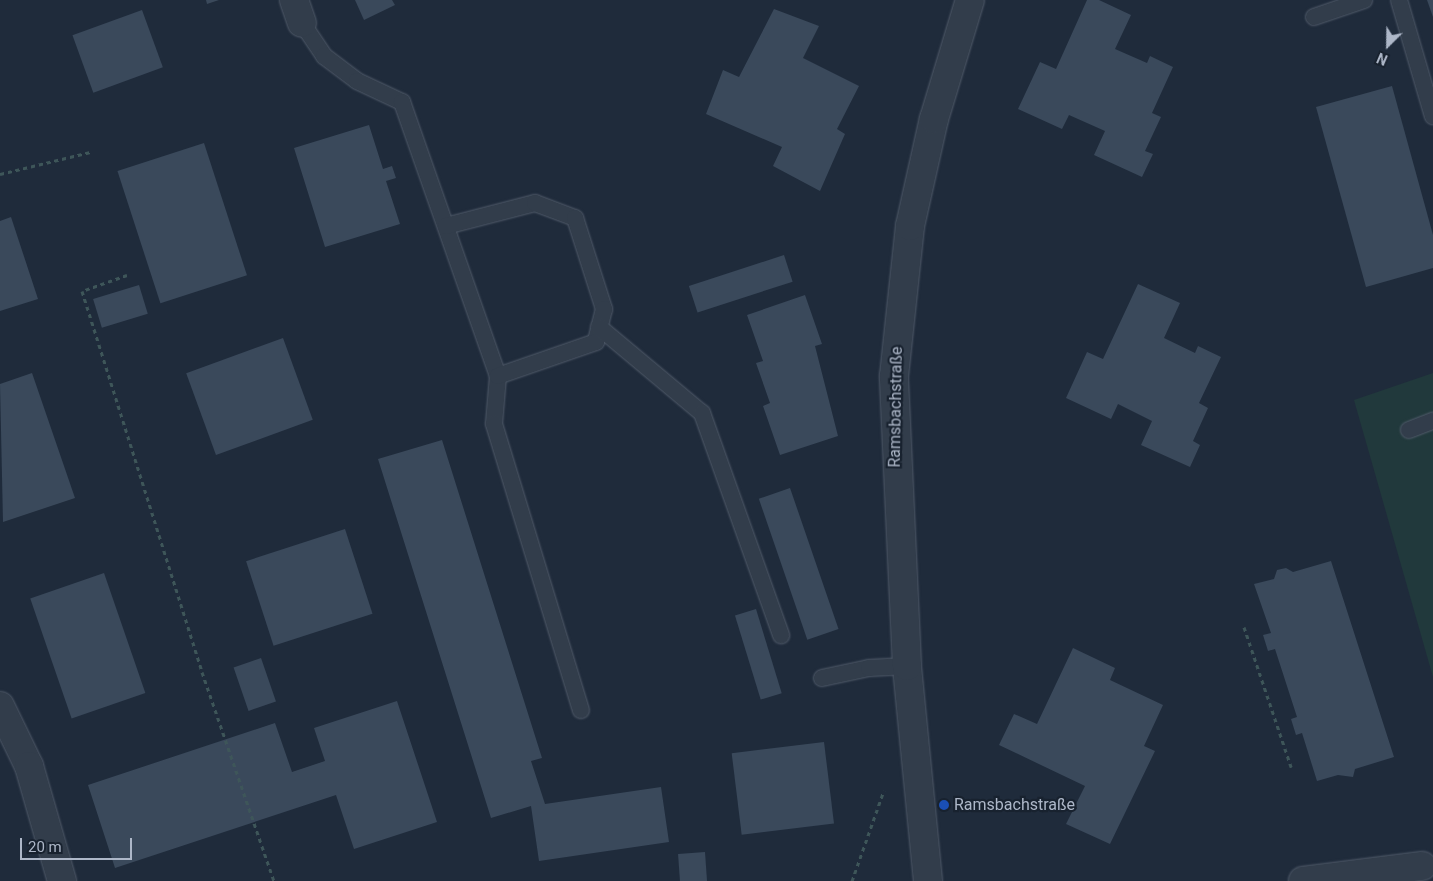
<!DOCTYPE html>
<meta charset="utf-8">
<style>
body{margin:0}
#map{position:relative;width:1433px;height:881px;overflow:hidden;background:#1f2b3b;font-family:Roboto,sans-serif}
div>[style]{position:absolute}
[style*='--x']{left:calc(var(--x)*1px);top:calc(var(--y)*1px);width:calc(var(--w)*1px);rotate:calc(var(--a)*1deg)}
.green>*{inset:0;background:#21393c}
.building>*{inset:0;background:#3a495b;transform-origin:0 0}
.path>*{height:3px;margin-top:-1.5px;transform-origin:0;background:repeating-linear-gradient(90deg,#3e5659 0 4px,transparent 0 8px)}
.roads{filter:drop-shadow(0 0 1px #505a69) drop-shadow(0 0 1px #505a69)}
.lane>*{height:16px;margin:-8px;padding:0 8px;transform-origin:8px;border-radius:8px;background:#323d4b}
.street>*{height:28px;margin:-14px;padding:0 14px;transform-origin:14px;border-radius:14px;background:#323d4b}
.dots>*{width:14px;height:14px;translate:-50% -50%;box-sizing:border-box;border:2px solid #18222f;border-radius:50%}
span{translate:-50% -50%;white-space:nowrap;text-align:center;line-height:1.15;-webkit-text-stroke:4.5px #18222f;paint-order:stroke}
.street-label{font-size:16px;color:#adb7c8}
.poi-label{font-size:16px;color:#adb7c8}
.left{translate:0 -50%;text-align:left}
.north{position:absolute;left:1363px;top:20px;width:50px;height:50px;-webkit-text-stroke:4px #18222f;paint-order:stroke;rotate:203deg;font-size:14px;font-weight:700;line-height:20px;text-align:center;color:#adb7c8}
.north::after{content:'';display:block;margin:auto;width:18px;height:22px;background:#adb7c8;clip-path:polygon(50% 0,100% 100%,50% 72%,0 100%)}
.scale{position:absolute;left:20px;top:838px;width:112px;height:22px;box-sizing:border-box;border:2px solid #adb7c8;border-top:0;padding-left:6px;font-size:15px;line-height:18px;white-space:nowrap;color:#adb7c8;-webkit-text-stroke:4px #18222f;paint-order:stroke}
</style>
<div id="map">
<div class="green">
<div style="clip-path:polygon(1433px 373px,1433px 677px,1354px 400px)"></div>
</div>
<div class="building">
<div style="clip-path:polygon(206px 0,219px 0,207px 4px)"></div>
<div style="clip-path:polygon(355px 0,392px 0,395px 5px,364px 20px)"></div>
<div style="clip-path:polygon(1087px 0,1099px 0,1131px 15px,1115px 49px,1147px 63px,1150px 56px,1173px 67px,1152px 113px,1161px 117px,1145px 151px,1153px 154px,1142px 177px,1094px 155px,1105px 131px,1069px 115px,1062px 129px,1018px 109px,1040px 62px,1056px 69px)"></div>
<div style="clip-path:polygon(1427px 0,1433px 0,1433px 17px)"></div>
<div style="clip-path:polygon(774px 9px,819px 26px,803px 58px,859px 86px,837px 129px,845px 134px,820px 191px,773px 166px,782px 147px,706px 114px,723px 70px,739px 77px)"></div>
<div style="left:142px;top:10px;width:61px;height:74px;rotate:70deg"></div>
<div style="clip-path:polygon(1392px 86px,1433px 235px,1433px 268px,1366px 287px,1316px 107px)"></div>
<div style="clip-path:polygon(369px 125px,383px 169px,392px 166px,396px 178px,386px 181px,400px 224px,325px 247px,294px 148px)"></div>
<div style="left:204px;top:143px;width:139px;height:91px;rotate:72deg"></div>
<div style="clip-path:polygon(11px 217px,38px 299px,0 311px,0 221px)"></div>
<div style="left:784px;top:255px;width:28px;height:100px;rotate:72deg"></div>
<div style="clip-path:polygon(1138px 284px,1180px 303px,1164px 338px,1195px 353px,1198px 346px,1221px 357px,1199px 403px,1208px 408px,1193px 441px,1200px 445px,1190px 467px,1141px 445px,1152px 421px,1118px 404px,1111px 419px,1066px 398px,1087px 352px,1103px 359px)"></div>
<div style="left:139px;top:285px;width:30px;height:48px;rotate:73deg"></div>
<div style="clip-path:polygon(805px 295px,822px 344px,815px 346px,838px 436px,780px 455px,763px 406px,770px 403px,756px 363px,763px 361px,747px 315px)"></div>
<div style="left:283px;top:338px;width:87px;height:103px;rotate:70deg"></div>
<div style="clip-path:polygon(32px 373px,75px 498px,3px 522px,0 384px)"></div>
<div style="clip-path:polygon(442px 440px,542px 758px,531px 761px,545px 804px,661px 787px,669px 842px,539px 861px,531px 806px,491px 818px,378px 459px)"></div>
<div style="left:790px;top:488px;width:149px;height:33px;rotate:71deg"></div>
<div style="left:345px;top:529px;width:89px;height:104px;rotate:72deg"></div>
<div style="clip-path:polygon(1331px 561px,1394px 757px,1355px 769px,1353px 777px,1338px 775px,1317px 781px,1302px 733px,1296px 735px,1291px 719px,1297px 717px,1275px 649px,1268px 651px,1263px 635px,1271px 633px,1254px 584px,1274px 579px,1277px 570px,1286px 568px,1293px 572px)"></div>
<div style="left:104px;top:573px;width:127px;height:78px;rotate:71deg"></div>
<div style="left:756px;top:609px;width:88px;height:22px;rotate:73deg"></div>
<div style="clip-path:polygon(1073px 648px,1115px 668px,1110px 680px,1163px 705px,1144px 746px,1155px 751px,1110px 844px,1066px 824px,1085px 786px,999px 745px,1014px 714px,1037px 724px)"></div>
<div style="left:261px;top:658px;width:46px;height:29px;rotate:71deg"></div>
<div style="clip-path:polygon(397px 701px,437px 822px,354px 849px,336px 795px,115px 868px,88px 785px,275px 723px,292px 772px,325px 761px,314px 728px)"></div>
<div style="left:824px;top:742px;width:82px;height:93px;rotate:83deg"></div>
<div style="left:705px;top:852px;width:29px;height:27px;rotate:86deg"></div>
</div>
<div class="path">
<div style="--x:0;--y:174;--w:93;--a:-13.7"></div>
<div style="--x:127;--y:275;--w:48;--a:160.4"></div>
<div style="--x:82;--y:291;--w:399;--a:72.5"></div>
<div style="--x:202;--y:672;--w:221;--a:71"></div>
<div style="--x:1244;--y:627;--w:148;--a:71.4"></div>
<div style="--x:852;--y:881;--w:96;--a:-70.6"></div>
</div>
<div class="roads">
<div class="lane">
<div style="--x:1399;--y:0;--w:121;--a:73.7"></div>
<div style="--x:1314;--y:17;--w:53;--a:-18.8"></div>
<div style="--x:302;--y:23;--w:40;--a:56"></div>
<div style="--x:324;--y:56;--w:41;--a:37.1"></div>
<div style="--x:357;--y:81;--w:50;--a:25"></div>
<div style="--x:402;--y:102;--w:290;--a:70.7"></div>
<div style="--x:498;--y:376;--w:48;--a:94.8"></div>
<div style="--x:494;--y:424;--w:299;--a:73.1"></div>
<div style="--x:446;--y:226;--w:92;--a:-14.5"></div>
<div style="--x:535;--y:203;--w:43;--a:20.6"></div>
<div style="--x:575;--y:218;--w:96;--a:72.3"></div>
<div style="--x:604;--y:309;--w:34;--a:104"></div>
<div style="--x:596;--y:342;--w:104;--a:160.9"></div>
<div style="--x:599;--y:327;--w:134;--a:39.9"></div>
<div style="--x:702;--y:413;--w:236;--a:70.4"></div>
<div style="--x:1409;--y:430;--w:26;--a:-21"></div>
<div style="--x:822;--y:678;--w:48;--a:-12"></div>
<div style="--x:869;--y:668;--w:38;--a:-3"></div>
</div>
<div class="street">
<div style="--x:294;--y:0;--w:24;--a:71"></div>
<div style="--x:0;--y:706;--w:67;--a:64.2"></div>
<div style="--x:29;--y:766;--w:120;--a:74"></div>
<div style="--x:928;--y:881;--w:216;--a:-95.6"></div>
<div style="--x:907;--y:666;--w:290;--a:-92.6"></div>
<div style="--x:894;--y:376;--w:151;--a:-83.9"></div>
<div style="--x:910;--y:226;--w:110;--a:-77.4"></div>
<div style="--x:934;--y:119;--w:124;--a:-73.2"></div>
<div style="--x:1303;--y:881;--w:120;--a:-7.2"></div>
</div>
</div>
<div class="dots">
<div style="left:944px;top:805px;background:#1a4fb4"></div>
</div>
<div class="street-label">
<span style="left:896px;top:407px;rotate:-89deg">Ramsbachstraße</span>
</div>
<div class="poi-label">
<span class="left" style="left:954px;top:805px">Ramsbachstraße</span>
</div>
<div class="north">N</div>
<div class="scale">20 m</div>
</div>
